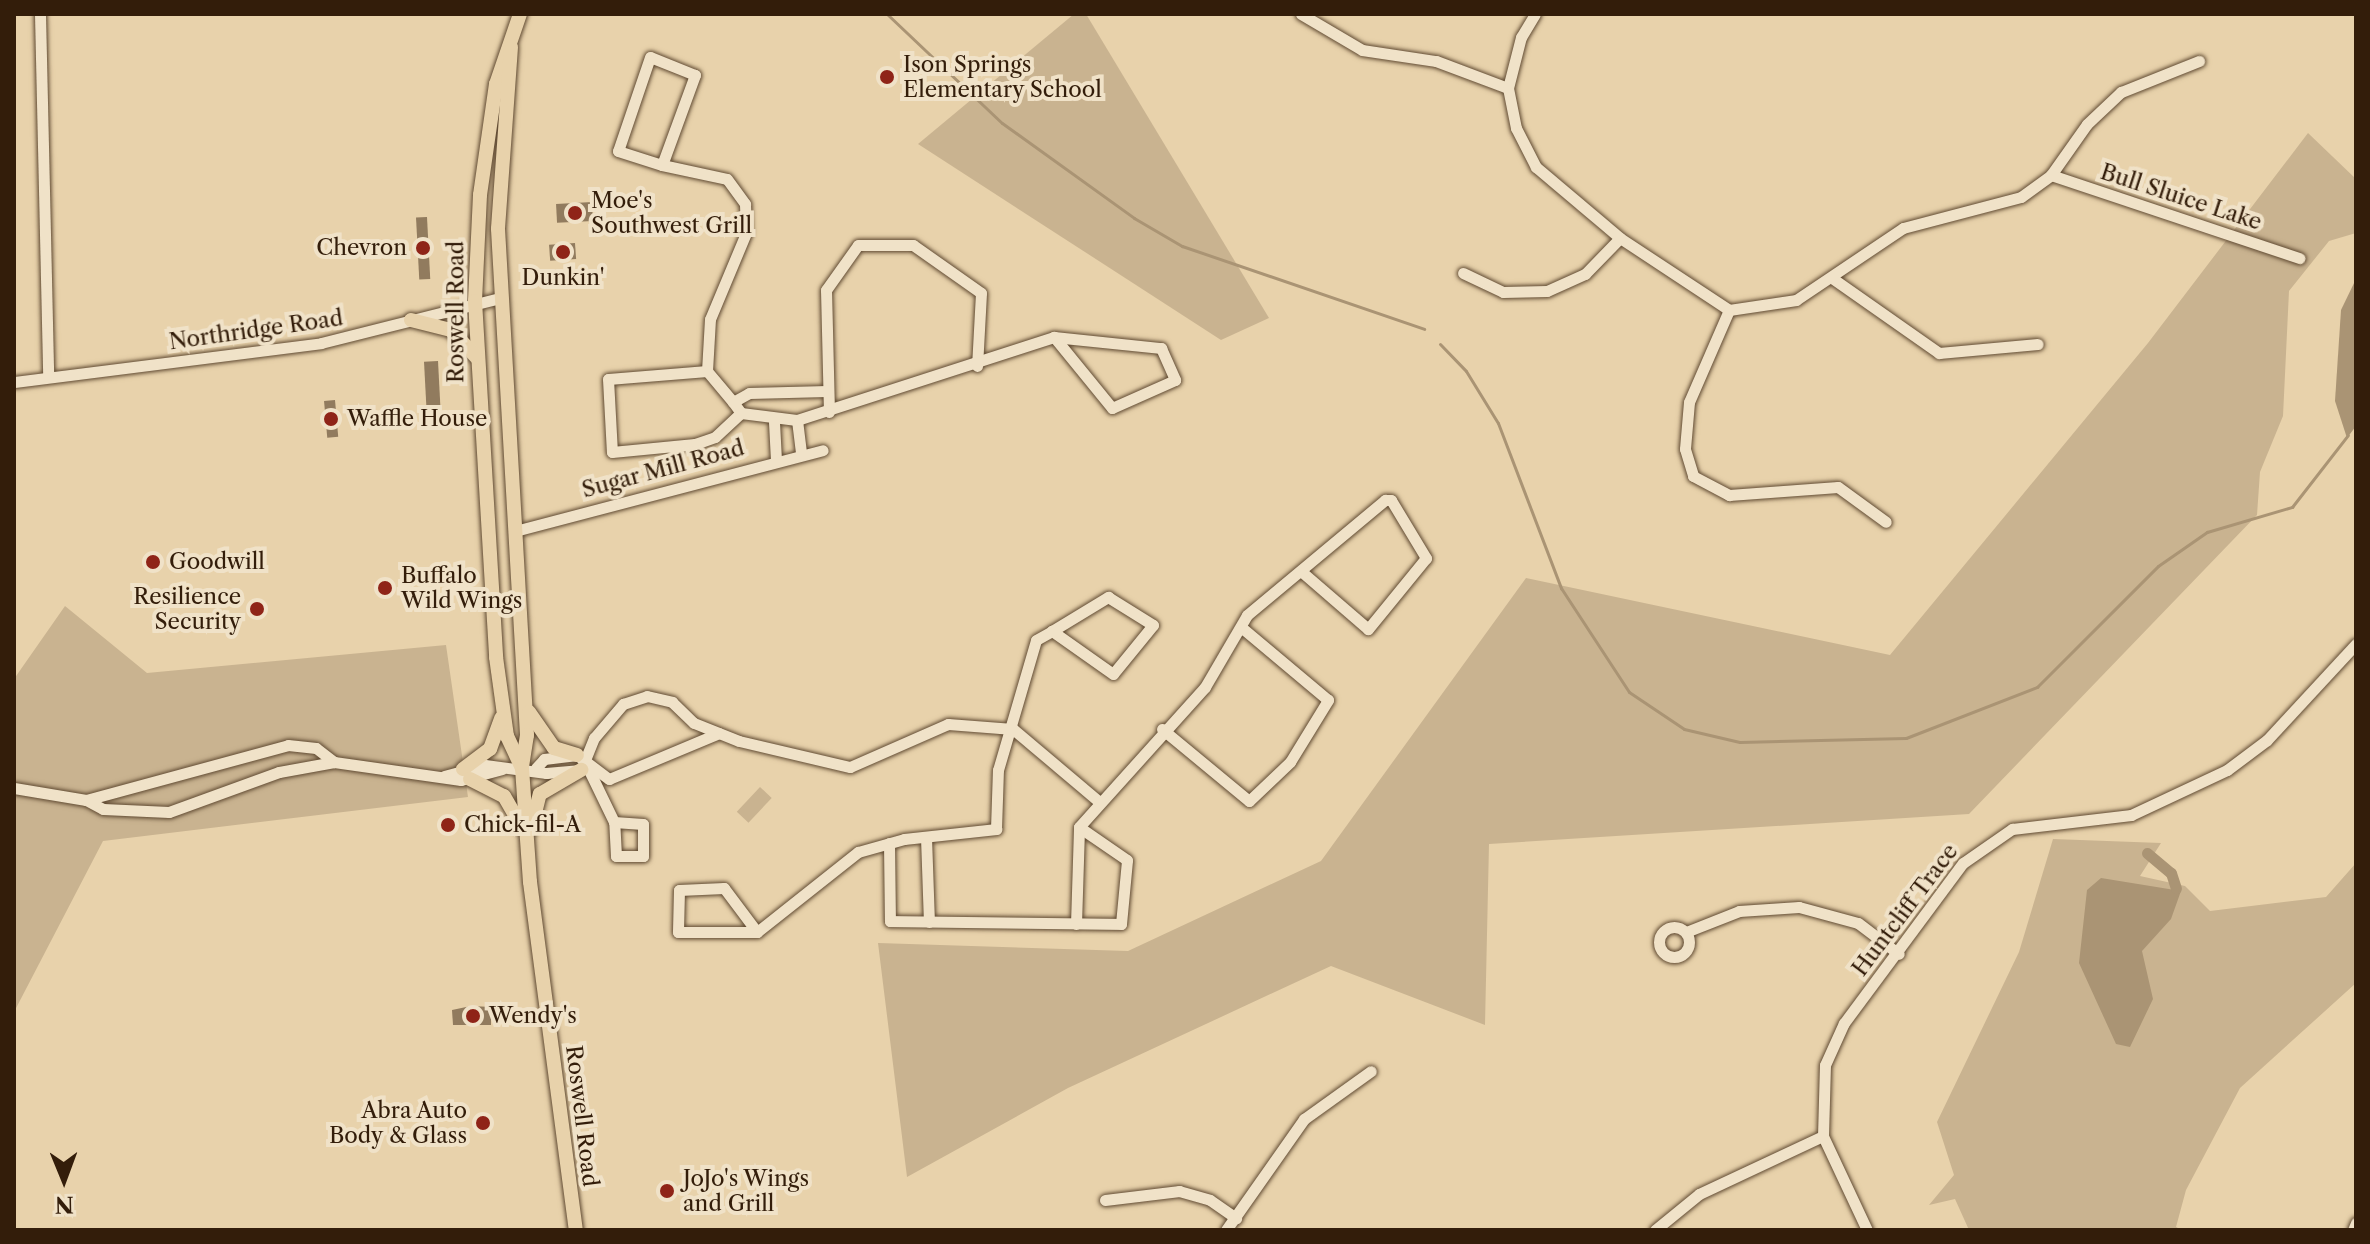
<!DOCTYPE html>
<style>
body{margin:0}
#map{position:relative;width:2370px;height:1244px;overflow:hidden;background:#e8d2ab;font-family:"Libre Caslon Text",serif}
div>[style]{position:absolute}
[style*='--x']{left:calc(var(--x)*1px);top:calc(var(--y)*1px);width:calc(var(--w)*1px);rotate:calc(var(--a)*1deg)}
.green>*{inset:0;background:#c9b390;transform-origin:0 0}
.water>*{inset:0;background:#aa9474}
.stream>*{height:3px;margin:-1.5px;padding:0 1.5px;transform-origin:1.5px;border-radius:1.5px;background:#aa9474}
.canal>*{height:11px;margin:-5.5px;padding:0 5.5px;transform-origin:5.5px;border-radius:5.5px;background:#aa9474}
.building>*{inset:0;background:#917b5e;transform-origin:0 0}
.roads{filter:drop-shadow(0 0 2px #604a32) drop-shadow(0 0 2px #604a32)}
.minor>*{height:11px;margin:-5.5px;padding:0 5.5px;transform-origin:5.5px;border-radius:5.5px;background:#f0e2c8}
.minor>.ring{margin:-5.5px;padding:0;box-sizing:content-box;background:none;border:11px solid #f0e2c8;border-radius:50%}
.major>*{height:14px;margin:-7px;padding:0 7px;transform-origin:7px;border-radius:7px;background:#e8d2ab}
.dots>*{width:22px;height:22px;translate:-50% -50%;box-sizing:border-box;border:4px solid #f0e2c8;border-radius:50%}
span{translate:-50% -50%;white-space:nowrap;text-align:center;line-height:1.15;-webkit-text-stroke:8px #f0e2c8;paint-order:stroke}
.poi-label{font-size:22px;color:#331d0a}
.left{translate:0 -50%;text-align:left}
.right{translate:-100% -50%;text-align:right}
.street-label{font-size:22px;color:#331d0a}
.frame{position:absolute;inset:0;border:16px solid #331d0a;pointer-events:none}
.north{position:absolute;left:24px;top:1140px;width:80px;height:80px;-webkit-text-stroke:6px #f0e2c8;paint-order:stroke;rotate:179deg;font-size:22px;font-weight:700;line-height:32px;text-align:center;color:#331d0a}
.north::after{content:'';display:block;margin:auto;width:28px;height:36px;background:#331d0a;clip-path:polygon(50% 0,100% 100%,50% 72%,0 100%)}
</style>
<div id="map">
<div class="green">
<div style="clip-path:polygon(1074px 14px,1086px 14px,1269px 318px,1221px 340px,918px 144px)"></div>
<div style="clip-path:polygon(2308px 133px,2356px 179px,2356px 233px,2329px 241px,2289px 291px,2283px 416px,2260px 472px,2257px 515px,1969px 814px,1489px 844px,1485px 1025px,1331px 966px,1068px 1088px,907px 1177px,878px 943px,1128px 951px,1321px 861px,1526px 578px,1890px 655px,2148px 343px)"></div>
<div style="clip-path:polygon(65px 606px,147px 673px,446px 645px,468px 797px,103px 841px,14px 1012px,14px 679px)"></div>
<div style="left:760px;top:787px;width:16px;height:34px;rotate:43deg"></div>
<div style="clip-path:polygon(2053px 839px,2161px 843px,2140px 876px,2185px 886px,2210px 911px,2326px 897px,2356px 863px,2356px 983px,2240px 1088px,2186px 1190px,2176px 1227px,2182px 1230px,1969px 1230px,1955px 1199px,1929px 1205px,1954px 1175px,1937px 1122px,2019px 952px)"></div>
</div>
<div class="water">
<div style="clip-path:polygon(2356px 279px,2356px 426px,2347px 438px,2335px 401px,2341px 310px)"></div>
<div style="clip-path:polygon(2101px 878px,2181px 891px,2171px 919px,2142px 951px,2153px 999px,2130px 1047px,2116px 1044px,2079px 963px,2087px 890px)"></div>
</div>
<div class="stream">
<div style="--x:887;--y:14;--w:158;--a:43.5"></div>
<div style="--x:1002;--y:123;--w:163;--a:35.7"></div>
<div style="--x:1134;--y:218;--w:56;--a:30.3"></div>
<div style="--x:1182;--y:246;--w:256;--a:18.9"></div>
<div style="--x:1440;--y:344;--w:37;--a:46"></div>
<div style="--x:1466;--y:371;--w:61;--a:58.4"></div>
<div style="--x:1498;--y:423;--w:177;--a:69.1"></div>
<div style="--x:1561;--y:588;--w:124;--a:56.8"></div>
<div style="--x:1629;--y:692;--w:66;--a:33.9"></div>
<div style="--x:1684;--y:729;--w:57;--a:13.1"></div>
<div style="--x:1740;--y:742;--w:166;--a:-1.4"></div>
<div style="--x:1906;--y:738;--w:141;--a:-21.3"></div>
<div style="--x:2037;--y:687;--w:171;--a:-45"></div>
<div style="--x:2158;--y:566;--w:60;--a:-34.8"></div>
<div style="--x:2207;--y:532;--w:89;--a:-16.4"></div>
<div style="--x:2292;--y:507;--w:91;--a:-52.1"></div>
</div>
<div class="canal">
<div style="--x:2147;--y:853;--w:31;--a:40"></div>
<div style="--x:2171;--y:873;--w:16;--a:72"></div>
</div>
<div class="building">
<div style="left:592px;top:202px;width:19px;height:36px;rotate:87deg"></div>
<div style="left:427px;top:217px;width:62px;height:11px;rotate:87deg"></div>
<div style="left:575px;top:243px;width:16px;height:26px;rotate:86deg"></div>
<div style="left:438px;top:361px;width:53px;height:14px;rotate:87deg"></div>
<div style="left:335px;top:400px;width:37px;height:11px;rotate:85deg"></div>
<div style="clip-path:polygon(471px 1006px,491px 1007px,491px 1025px,453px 1025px,452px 1010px)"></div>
</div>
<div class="roads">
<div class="minor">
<div style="--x:40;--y:14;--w:363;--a:88.7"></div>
<div style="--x:1301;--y:14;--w:71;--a:30.5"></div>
<div style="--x:1362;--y:50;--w:75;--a:8.5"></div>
<div style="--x:1436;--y:61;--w:77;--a:20.6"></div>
<div style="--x:1535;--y:14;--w:27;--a:121"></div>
<div style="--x:1521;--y:37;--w:53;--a:104.3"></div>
<div style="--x:1508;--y:88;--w:41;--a:78.7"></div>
<div style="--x:1516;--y:128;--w:44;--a:62.9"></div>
<div style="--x:1536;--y:167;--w:110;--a:40.2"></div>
<div style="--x:1620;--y:238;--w:131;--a:33.4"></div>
<div style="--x:1729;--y:310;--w:68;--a:-8.5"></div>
<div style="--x:1796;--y:300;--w:129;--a:-33.9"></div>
<div style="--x:1903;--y:228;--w:122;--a:-14.7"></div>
<div style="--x:2021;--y:197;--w:37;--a:-36"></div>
<div style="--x:2051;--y:175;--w:62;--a:-54.8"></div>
<div style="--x:2087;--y:124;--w:47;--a:-43.3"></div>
<div style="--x:2121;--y:92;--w:84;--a:-21.7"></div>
<div style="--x:662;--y:165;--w:96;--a:-69.9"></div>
<div style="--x:695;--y:75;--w:48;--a:-158.2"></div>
<div style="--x:650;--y:57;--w:99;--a:108.8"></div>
<div style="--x:618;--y:151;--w:46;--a:17.7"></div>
<div style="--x:662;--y:165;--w:66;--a:12.2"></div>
<div style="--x:727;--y:179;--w:31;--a:54"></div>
<div style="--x:745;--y:204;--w:29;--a:88"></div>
<div style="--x:746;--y:233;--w:93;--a:112.7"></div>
<div style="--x:710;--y:319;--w:52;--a:93.3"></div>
<div style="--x:707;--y:371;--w:40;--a:50"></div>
<div style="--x:733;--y:402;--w:18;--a:-29"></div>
<div style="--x:749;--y:393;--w:78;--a:-1.5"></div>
<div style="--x:2051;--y:175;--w:262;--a:18.5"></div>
<div style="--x:1463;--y:273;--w:44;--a:25.4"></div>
<div style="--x:1503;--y:292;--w:44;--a:-1.3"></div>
<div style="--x:1547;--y:291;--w:42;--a:-24.1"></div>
<div style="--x:1585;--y:274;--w:50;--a:-45.8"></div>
<div style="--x:1832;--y:278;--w:131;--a:35"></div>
<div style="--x:1939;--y:353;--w:99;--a:-5.2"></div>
<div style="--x:1729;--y:310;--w:100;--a:113.5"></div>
<div style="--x:1689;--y:402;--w:47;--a:94.9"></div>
<div style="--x:1685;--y:449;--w:28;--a:73"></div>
<div style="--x:1693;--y:476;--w:41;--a:27.8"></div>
<div style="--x:1729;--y:495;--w:109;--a:-4.2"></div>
<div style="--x:1838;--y:487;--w:59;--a:36.1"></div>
<div style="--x:707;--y:371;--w:99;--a:175.4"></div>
<div style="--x:608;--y:379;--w:73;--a:86.9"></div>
<div style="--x:612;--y:452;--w:83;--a:-5.5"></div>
<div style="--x:695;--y:444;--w:21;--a:-19"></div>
<div style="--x:715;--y:437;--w:35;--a:-43"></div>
<div style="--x:14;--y:382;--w:309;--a:-7.2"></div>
<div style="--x:321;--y:343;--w:185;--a:-14.1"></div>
<div style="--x:733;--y:402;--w:14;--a:54"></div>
<div style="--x:741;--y:413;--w:56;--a:7.1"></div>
<div style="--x:797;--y:420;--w:270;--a:-17.9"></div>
<div style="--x:1054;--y:337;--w:108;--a:5.9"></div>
<div style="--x:1161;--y:348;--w:35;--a:66"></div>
<div style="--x:1175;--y:380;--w:69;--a:156"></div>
<div style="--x:1112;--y:408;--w:92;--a:-129.2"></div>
<div style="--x:829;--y:412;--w:122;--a:-91.4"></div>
<div style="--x:826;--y:290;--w:55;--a:-54.6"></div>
<div style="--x:858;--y:245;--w:55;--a:0"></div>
<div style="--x:913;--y:245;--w:83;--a:35.2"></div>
<div style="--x:981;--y:293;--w:73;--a:93.1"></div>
<div style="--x:797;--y:420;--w:34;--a:83"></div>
<div style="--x:774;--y:422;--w:36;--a:87"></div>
<div style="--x:515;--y:531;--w:318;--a:-14.7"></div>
<div style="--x:1162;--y:729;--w:113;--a:39.6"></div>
<div style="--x:1249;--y:801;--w:57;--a:-43.6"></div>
<div style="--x:1290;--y:762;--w:73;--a:-58.5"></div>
<div style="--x:1328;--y:700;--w:114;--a:-140"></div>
<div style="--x:586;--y:764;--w:64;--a:64.2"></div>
<div style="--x:614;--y:822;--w:29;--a:4"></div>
<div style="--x:643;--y:824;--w:32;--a:90"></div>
<div style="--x:643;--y:856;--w:27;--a:180"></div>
<div style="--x:616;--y:856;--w:34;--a:-93"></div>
<div style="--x:536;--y:768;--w:12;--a:-48"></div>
<div style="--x:544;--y:759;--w:33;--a:-7"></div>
<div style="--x:577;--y:755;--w:40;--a:37"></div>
<div style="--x:609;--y:779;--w:119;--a:-22.7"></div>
<div style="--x:444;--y:776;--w:42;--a:-15"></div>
<div style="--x:485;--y:765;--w:62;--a:7.5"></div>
<div style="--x:546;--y:773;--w:35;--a:-5"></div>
<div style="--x:581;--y:770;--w:35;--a:-68"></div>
<div style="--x:594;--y:738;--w:45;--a:-49.5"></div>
<div style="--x:623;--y:704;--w:25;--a:-18"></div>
<div style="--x:647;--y:696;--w:26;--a:13"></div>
<div style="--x:672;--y:702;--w:30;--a:44"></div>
<div style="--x:694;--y:723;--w:48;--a:21.8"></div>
<div style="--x:739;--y:741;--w:114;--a:13.2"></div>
<div style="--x:850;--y:767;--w:107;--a:-23.7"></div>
<div style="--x:948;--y:724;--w:65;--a:4.4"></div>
<div style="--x:1013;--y:729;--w:110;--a:40.2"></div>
<div style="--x:14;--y:788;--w:73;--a:9.5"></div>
<div style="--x:86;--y:800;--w:19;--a:28"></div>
<div style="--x:103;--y:809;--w:66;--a:2.6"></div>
<div style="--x:169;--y:812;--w:117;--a:-20"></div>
<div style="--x:279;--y:772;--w:56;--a:-10.3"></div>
<div style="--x:86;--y:800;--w:209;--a:-15.2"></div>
<div style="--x:288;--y:745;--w:28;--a:6"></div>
<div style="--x:316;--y:748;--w:23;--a:38"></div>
<div style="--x:334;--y:762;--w:128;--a:8.1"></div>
<div style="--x:461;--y:780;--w:42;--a:-15"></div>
<div style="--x:926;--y:837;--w:85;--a:88"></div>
<div style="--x:889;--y:843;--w:78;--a:89.3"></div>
<div style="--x:890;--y:921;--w:231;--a:0.7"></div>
<div style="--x:1121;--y:924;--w:64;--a:-84.6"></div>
<div style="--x:1127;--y:860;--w:58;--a:-145.5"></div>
<div style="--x:1076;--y:924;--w:97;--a:-88.2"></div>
<div style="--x:1079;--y:827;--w:188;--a:-48"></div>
<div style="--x:1205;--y:687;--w:83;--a:-59.7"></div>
<div style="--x:1247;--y:615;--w:180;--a:-39.8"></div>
<div style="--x:1385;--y:500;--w:6;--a:0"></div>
<div style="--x:1391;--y:500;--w:68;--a:58.9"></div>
<div style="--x:1426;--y:558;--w:92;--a:129.2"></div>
<div style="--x:1368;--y:629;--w:87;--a:-139.2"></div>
<div class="ring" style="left:1659px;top:927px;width:19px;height:19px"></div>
<div style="--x:757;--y:932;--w:55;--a:-126.9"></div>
<div style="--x:724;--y:888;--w:45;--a:177.5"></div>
<div style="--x:679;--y:890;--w:42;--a:91.4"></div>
<div style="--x:678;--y:932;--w:79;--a:0"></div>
<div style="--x:757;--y:932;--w:129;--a:-38.4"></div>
<div style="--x:858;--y:852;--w:48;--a:-15.8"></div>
<div style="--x:904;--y:839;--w:93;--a:-6.2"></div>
<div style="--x:996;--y:829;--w:59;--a:-88.1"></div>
<div style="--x:998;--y:770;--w:135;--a:-73.7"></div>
<div style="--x:1036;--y:640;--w:18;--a:-29"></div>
<div style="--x:1052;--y:631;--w:66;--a:-31.3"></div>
<div style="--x:1108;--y:597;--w:53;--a:31.9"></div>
<div style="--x:1153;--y:625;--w:63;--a:129.2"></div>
<div style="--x:1113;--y:674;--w:75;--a:-144.8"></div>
<div style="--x:1686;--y:932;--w:57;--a:-21.6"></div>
<div style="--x:1739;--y:911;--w:60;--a:-3.8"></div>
<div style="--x:1799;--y:907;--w:61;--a:15.2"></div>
<div style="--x:1858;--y:923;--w:51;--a:37.1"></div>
<div style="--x:1105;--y:1200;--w:75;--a:-6.9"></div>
<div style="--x:1179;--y:1191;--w:32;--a:16"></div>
<div style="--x:1210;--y:1200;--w:32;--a:35"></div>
<div style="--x:1226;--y:1230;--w:136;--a:-54.9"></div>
<div style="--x:1304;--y:1119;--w:82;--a:-35.6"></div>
<div style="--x:1655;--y:1230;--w:57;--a:-39.3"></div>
<div style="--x:1699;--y:1194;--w:137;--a:-25.1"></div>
<div style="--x:1867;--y:1230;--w:104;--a:-115.1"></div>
<div style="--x:1823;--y:1136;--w:71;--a:-88.4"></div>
<div style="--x:1825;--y:1065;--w:46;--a:-65.7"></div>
<div style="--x:1844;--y:1023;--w:199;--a:-53.4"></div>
<div style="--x:1963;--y:863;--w:60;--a:-34.8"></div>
<div style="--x:2012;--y:829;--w:120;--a:-6.7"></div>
<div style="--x:2131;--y:815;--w:106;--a:-25.1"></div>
<div style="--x:2227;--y:770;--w:50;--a:-36.9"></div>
<div style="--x:2267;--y:740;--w:131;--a:-47.2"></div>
<div style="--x:2353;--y:1230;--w:8;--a:-67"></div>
</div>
<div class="major">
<div style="--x:520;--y:14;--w:74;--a:108.9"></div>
<div style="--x:496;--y:84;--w:112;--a:98.2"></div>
<div style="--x:480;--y:195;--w:106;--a:92.7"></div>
<div style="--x:475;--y:301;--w:357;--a:86.6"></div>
<div style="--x:496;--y:657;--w:80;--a:82.1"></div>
<div style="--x:507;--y:736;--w:35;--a:65"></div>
<div style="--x:511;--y:47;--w:182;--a:94.1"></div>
<div style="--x:498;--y:229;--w:507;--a:86.72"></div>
<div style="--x:527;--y:735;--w:33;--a:99"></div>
<div style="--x:522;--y:768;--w:114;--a:86"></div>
<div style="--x:530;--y:882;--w:351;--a:82.5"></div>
<div style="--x:411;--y:320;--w:41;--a:14"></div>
<div style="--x:451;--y:330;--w:37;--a:47"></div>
<div style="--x:529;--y:712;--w:44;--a:55.2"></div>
<div style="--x:554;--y:748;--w:24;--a:17"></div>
<div style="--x:463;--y:769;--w:34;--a:-37"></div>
<div style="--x:490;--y:749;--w:33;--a:-70"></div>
<div style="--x:470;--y:779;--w:38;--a:27"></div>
<div style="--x:504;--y:796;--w:38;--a:60"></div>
<div style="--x:531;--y:829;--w:36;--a:-76"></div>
<div style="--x:540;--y:794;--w:48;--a:-30.3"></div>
</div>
</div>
<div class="dots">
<div style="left:887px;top:77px;background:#8f2418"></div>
<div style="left:575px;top:213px;background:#8f2418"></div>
<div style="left:423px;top:248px;background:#8f2418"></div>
<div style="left:563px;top:252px;background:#8f2418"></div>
<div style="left:331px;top:419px;background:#8f2418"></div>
<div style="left:153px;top:562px;background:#8f2418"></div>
<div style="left:385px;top:588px;background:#8f2418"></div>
<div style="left:257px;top:609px;background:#8f2418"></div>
<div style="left:448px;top:825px;background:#8f2418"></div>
<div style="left:473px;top:1016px;background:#8f2418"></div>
<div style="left:483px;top:1123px;background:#8f2418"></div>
<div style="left:667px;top:1191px;background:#8f2418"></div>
</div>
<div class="poi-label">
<span class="left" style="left:903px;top:77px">Ison Springs<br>Elementary School</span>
<span class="left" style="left:591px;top:213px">Moe's<br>Southwest Grill</span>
<span class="right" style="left:407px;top:248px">Chevron</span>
<span style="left:563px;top:278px">Dunkin'</span>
<span class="left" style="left:347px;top:419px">Waffle House</span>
<span class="left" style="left:169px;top:562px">Goodwill</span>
<span class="left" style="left:401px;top:588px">Buffalo<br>Wild Wings</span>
<span class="right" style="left:241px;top:609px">Resilience<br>Security</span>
<span class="left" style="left:464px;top:825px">Chick-fil-A</span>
<span class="left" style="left:489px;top:1016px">Wendy's</span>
<span class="right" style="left:467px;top:1123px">Abra Auto<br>Body &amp; Glass</span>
<span class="left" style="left:683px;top:1191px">JoJo's Wings<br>and Grill</span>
</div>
<div class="street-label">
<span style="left:2181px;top:197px;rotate:18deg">Bull Sluice Lake</span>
<span style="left:456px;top:312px;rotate:-90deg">Roswell Road</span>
<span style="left:256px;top:330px;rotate:-8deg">Northridge Road</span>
<span style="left:663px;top:469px;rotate:-15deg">Sugar Mill Road</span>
<span style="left:1905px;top:910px;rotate:-53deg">Huntcliff Trace</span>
<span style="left:582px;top:1116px;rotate:83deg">Roswell Road</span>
</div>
<div class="frame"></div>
<div class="north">N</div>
</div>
